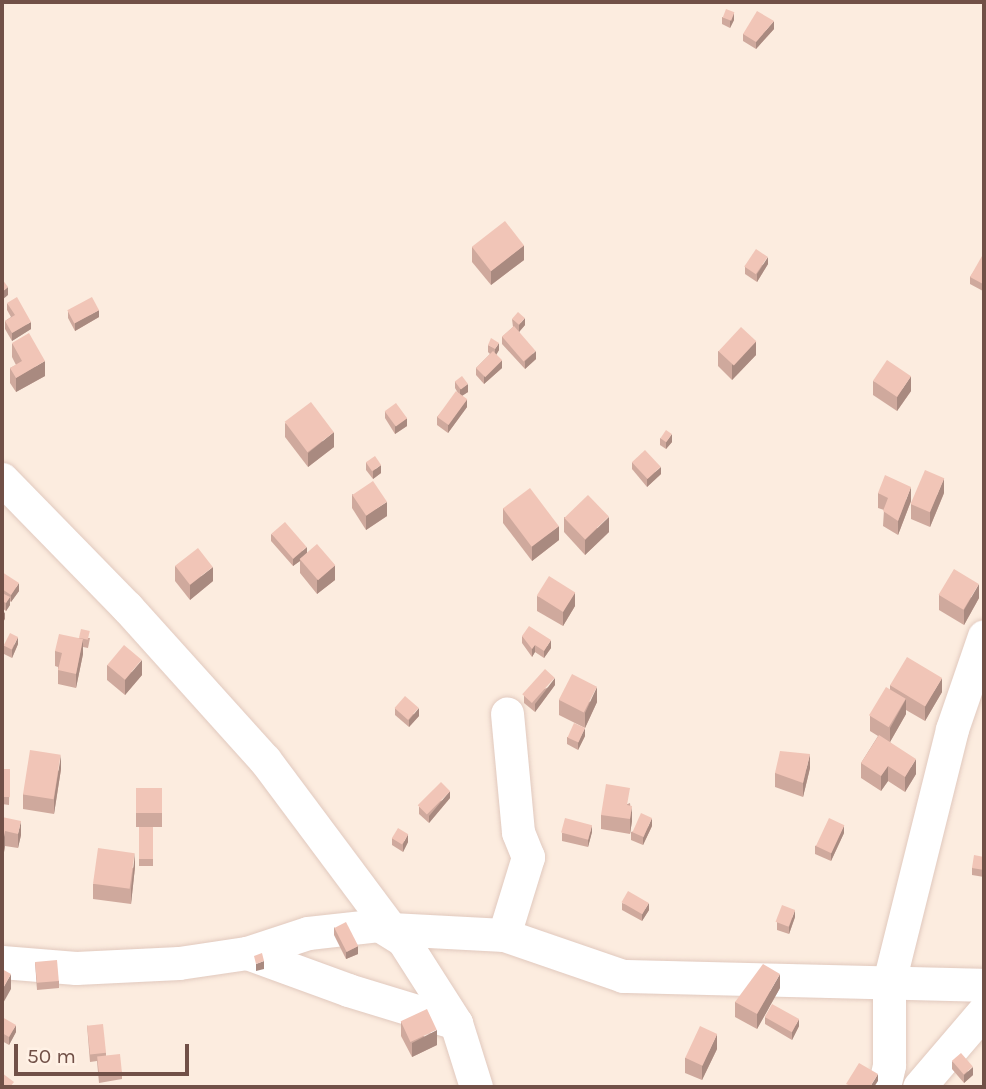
<!DOCTYPE html>
<style>
body{margin:0}
#map{position:relative;width:986px;height:1089px;overflow:hidden;background:#fcecdf;font-family:Karla,sans-serif}
div>[style]{position:absolute}
[style*='--x']{left:calc(var(--x)*1px);top:calc(var(--y)*1px);width:calc(var(--w)*1px);rotate:calc(var(--a)*1deg)}
.roads{filter:drop-shadow(0 0 2px #e1c9be) drop-shadow(0 0 2px #e1c9be)}
.minor>*{height:33px;margin:-16.5px;padding:0 16.5px;transform-origin:16.5px;border-radius:16.5px;background:#fff}
.wall>*{inset:0;background:#cfa99d}
.shaded-wall>*{inset:0;background:#a98a80}
.building>*{inset:0;background:#f1c5b7;transform-origin:0 0}
span{translate:-50% -50%;white-space:nowrap;text-align:center;line-height:1.15;-webkit-text-stroke:6px #fff1e5;paint-order:stroke}
.frame{position:absolute;inset:0;border:4px solid #715047;pointer-events:none}
.scale{position:absolute;left:14px;top:1044px;width:175px;height:32px;box-sizing:border-box;border:4px solid #715047;border-top:0;padding-left:9px;font-size:21px;line-height:24px;white-space:nowrap;color:#715047;-webkit-text-stroke:5px #fff1e5;paint-order:stroke}
</style>
<div id="map">
<div class="roads">
<div class="minor">
<div style="--x:2;--y:479;--w:179;--a:45.7"></div>
<div style="--x:127;--y:607;--w:206;--a:48"></div>
<div style="--x:265;--y:760;--w:211;--a:53.3"></div>
<div style="--x:391;--y:929;--w:113;--a:3"></div>
<div style="--x:504;--y:935;--w:126;--a:19"></div>
<div style="--x:623;--y:976;--w:361;--a:1.4"></div>
<div style="--x:504;--y:935;--w:82;--a:-72.9"></div>
<div style="--x:528;--y:857;--w:27;--a:-112"></div>
<div style="--x:518;--y:832;--w:119;--a:-95.3"></div>
<div style="--x:247;--y:953;--w:108;--a:20.1"></div>
<div style="--x:348;--y:990;--w:113;--a:17"></div>
<div style="--x:2;--y:962;--w:74;--a:4.6"></div>
<div style="--x:76;--y:968;--w:103;--a:-2.8"></div>
<div style="--x:179;--y:963;--w:69;--a:-8.4"></div>
<div style="--x:247;--y:953;--w:64;--a:-18.2"></div>
<div style="--x:308;--y:933;--w:71;--a:-6.4"></div>
<div style="--x:379;--y:925;--w:28;--a:32"></div>
<div style="--x:403;--y:940;--w:98;--a:57.4"></div>
<div style="--x:456;--y:1023;--w:67;--a:72.6"></div>
<div style="--x:884;--y:1087;--w:23;--a:-77"></div>
<div style="--x:889;--y:1065;--w:83;--a:-90"></div>
<div style="--x:889;--y:982;--w:261;--a:-76"></div>
<div style="--x:952;--y:729;--w:98;--a:-71"></div>
<div style="--x:919;--y:1087;--w:100;--a:-49.5"></div>
</div>
</div>
<div class="wall">
<div style="clip-path:polygon(722px 17px,734px 20px,730px 28px,722px 24px)"></div>
<div style="clip-path:polygon(774px 29px,756px 49px,743px 41px,743px 34px)"></div>
<div style="clip-path:polygon(472px 247px,524px 260px,491px 285px,472px 262px)"></div>
<div style="clip-path:polygon(984px 257px,984px 289px,983px 291px,970px 284px,970px 277px)"></div>
<div style="clip-path:polygon(768px 264px,757px 282px,745px 274px,745px 267px)"></div>
<div style="clip-path:polygon(7px 303px,31px 329px,12px 341px,5px 329px,5px 321px,11px 317px,7px 310px)"></div>
<div style="clip-path:polygon(68px 311px,99px 317px,75px 331px,68px 318px)"></div>
<div style="clip-path:polygon(512px 319px,525px 325px,519px 332px,536px 359px,525px 369px,502px 344px,502px 337px,513px 327px)"></div>
<div style="clip-path:polygon(12px 343px,45px 376px,16px 392px,10px 383px,10px 368px,16px 365px,12px 357px)"></div>
<div style="clip-path:polygon(488px 345px,499px 350px,496px 354px,502px 368px,484px 384px,476px 375px,476px 368px,490px 354px,488px 352px)"></div>
<div style="clip-path:polygon(718px 351px,756px 355px,732px 380px,718px 366px)"></div>
<div style="clip-path:polygon(455px 381px,468px 392px,462px 396px,467px 407px,448px 433px,437px 425px,437px 417px,458px 393px,455px 388px)"></div>
<div style="clip-path:polygon(873px 381px,911px 391px,897px 411px,873px 395px)"></div>
<div style="clip-path:polygon(385px 411px,407px 426px,395px 434px,385px 418px)"></div>
<div style="clip-path:polygon(285px 423px,334px 447px,308px 467px,285px 437px)"></div>
<div style="clip-path:polygon(660px 438px,672px 442px,666px 449px,660px 445px)"></div>
<div style="clip-path:polygon(366px 462px,381px 473px,373px 479px,366px 470px)"></div>
<div style="clip-path:polygon(632px 462px,661px 474px,647px 487px,632px 469px)"></div>
<div style="clip-path:polygon(878px 493px,911px 501px,898px 535px,883px 526px,884px 510px,878px 508px)"></div>
<div style="clip-path:polygon(944px 493px,930px 527px,911px 519px,911px 504px)"></div>
<div style="clip-path:polygon(352px 494px,387px 516px,366px 530px,352px 508px)"></div>
<div style="clip-path:polygon(503px 508px,559px 540px,532px 561px,503px 523px)"></div>
<div style="clip-path:polygon(564px 517px,609px 532px,585px 555px,564px 532px)"></div>
<div style="clip-path:polygon(271px 534px,307px 553px,335px 580px,317px 594px,300px 573px,300px 561px,293px 566px,271px 541px)"></div>
<div style="clip-path:polygon(175px 566px,213px 581px,190px 600px,175px 581px)"></div>
<div style="clip-path:polygon(2px 572px,19px 591px,11px 602px,10px 601px,10px 605px,6px 611px,2px 608px)"></div>
<div style="clip-path:polygon(939px 595px,979px 598px,964px 625px,939px 610px)"></div>
<div style="clip-path:polygon(537px 596px,575px 606px,563px 626px,537px 611px)"></div>
<div style="clip-path:polygon(522px 636px,551px 648px,544px 658px,535px 652px,532px 657px,522px 643px)"></div>
<div style="clip-path:polygon(79px 638px,90px 638px,88px 648px,83px 647px,83px 654px,76px 688px,58px 684px,58px 667px,55px 666px,55px 651px)"></div>
<div style="clip-path:polygon(18px 644px,12px 658px,4px 654px,4px 646px)"></div>
<div style="clip-path:polygon(107px 665px,142px 675px,125px 695px,107px 680px)"></div>
<div style="clip-path:polygon(555px 685px,535px 712px,524px 703px,524px 696px)"></div>
<div style="clip-path:polygon(890px 685px,942px 692px,925px 721px,906px 710px,906px 714px,890px 742px,916px 774px,905px 792px,888px 781px,881px 791px,861px 778px,861px 763px,878px 736px,870px 731px,870px 716px,890px 690px)"></div>
<div style="clip-path:polygon(559px 700px,597px 702px,585px 728px,559px 715px)"></div>
<div style="clip-path:polygon(395px 708px,419px 716px,409px 727px,395px 715px)"></div>
<div style="clip-path:polygon(585px 736px,578px 750px,567px 744px,567px 737px)"></div>
<div style="clip-path:polygon(810px 768px,803px 797px,775px 787px,775px 773px)"></div>
<div style="clip-path:polygon(2px 769px,10px 769px,9px 805px,2px 804px)"></div>
<div style="clip-path:polygon(61px 769px,54px 814px,23px 809px,23px 794px)"></div>
<div style="clip-path:polygon(136px 788px,162px 788px,162px 827px,151px 827px,153px 827px,153px 866px,139px 866px,139px 827px,136px 827px)"></div>
<div style="clip-path:polygon(450px 798px,429px 823px,419px 814px,419px 807px)"></div>
<div style="clip-path:polygon(630px 803px,632px 821px,630px 834px,601px 829px,601px 815px)"></div>
<div style="clip-path:polygon(2px 817px,21px 835px,18px 848px,5px 846px,3px 858px,2px 858px)"></div>
<div style="clip-path:polygon(652px 826px,643px 845px,631px 840px,631px 832px)"></div>
<div style="clip-path:polygon(592px 832px,588px 847px,562px 841px,562px 833px)"></div>
<div style="clip-path:polygon(844px 833px,831px 861px,815px 854px,815px 846px)"></div>
<div style="clip-path:polygon(392px 838px,408px 842px,403px 852px,392px 845px)"></div>
<div style="clip-path:polygon(984px 857px,984px 877px,972px 875px,972px 868px)"></div>
<div style="clip-path:polygon(135px 867px,131px 904px,93px 899px,93px 884px)"></div>
<div style="clip-path:polygon(622px 903px,649px 910px,642px 921px,622px 910px)"></div>
<div style="clip-path:polygon(795px 917px,789px 934px,777px 930px,777px 922px)"></div>
<div style="clip-path:polygon(334px 927px,358px 954px,346px 959px,334px 935px)"></div>
<div style="clip-path:polygon(35px 962px,59px 981px,59px 988px,37px 990px)"></div>
<div style="clip-path:polygon(780px 988px,757px 1029px,735px 1017px,735px 1002px)"></div>
<div style="clip-path:polygon(2px 1017px,16px 1032px,9px 1045px,2px 1041px)"></div>
<div style="clip-path:polygon(765px 1017px,799px 1026px,792px 1040px,765px 1024px)"></div>
<div style="clip-path:polygon(401px 1021px,437px 1045px,412px 1057px,401px 1036px)"></div>
<div style="clip-path:polygon(87px 1025px,106px 1053px,106px 1056px,122px 1072px,122px 1079px,99px 1083px,97px 1061px,90px 1062px)"></div>
<div style="clip-path:polygon(717px 1049px,702px 1080px,685px 1073px,685px 1058px)"></div>
<div style="clip-path:polygon(952px 1061px,973px 1075px,964px 1083px,952px 1069px)"></div>
</div>
<div class="shaded-wall">
<div style="clip-path:polygon(734px 12px,734px 20px,730px 28px,730px 21px)"></div>
<div style="clip-path:polygon(774px 21px,774px 29px,756px 49px,756px 42px)"></div>
<div style="clip-path:polygon(524px 245px,524px 260px,491px 285px,491px 271px)"></div>
<div style="clip-path:polygon(768px 257px,768px 264px,757px 282px,757px 274px)"></div>
<div style="clip-path:polygon(8px 287px,8px 295px,2px 300px,2px 292px)"></div>
<div style="clip-path:polygon(99px 310px,99px 317px,75px 331px,75px 323px)"></div>
<div style="clip-path:polygon(525px 318px,525px 325px,519px 332px,519px 325px)"></div>
<div style="clip-path:polygon(31px 322px,31px 329px,12px 341px,12px 333px)"></div>
<div style="clip-path:polygon(756px 341px,756px 355px,732px 380px,732px 365px)"></div>
<div style="clip-path:polygon(499px 343px,499px 350px,495px 357px,495px 349px)"></div>
<div style="clip-path:polygon(536px 351px,536px 359px,525px 369px,525px 361px)"></div>
<div style="clip-path:polygon(502px 360px,502px 368px,484px 384px,484px 376px)"></div>
<div style="clip-path:polygon(45px 361px,45px 376px,16px 392px,16px 378px)"></div>
<div style="clip-path:polygon(911px 376px,911px 391px,897px 411px,897px 397px)"></div>
<div style="clip-path:polygon(468px 384px,468px 392px,460px 397px,460px 389px)"></div>
<div style="clip-path:polygon(467px 399px,467px 407px,448px 433px,448px 425px)"></div>
<div style="clip-path:polygon(407px 418px,407px 426px,395px 434px,395px 426px)"></div>
<div style="clip-path:polygon(334px 432px,334px 447px,308px 467px,308px 453px)"></div>
<div style="clip-path:polygon(672px 434px,672px 442px,666px 449px,666px 442px)"></div>
<div style="clip-path:polygon(381px 465px,381px 473px,373px 479px,373px 471px)"></div>
<div style="clip-path:polygon(661px 467px,661px 474px,647px 487px,647px 479px)"></div>
<div style="clip-path:polygon(944px 478px,944px 493px,930px 527px,930px 512px)"></div>
<div style="clip-path:polygon(911px 487px,911px 501px,898px 535px,898px 521px)"></div>
<div style="clip-path:polygon(387px 502px,387px 516px,366px 530px,366px 515px)"></div>
<div style="clip-path:polygon(609px 517px,609px 532px,585px 555px,585px 540px)"></div>
<div style="clip-path:polygon(559px 526px,559px 540px,532px 561px,532px 546px)"></div>
<div style="clip-path:polygon(307px 547px,307px 554px,300px 559px,300px 561px,293px 566px,293px 559px)"></div>
<div style="clip-path:polygon(335px 565px,335px 580px,317px 594px,317px 580px)"></div>
<div style="clip-path:polygon(213px 567px,213px 581px,190px 600px,190px 585px)"></div>
<div style="clip-path:polygon(19px 583px,19px 591px,11px 602px,11px 595px)"></div>
<div style="clip-path:polygon(979px 584px,979px 598px,964px 625px,964px 610px)"></div>
<div style="clip-path:polygon(575px 592px,575px 606px,563px 626px,563px 611px)"></div>
<div style="clip-path:polygon(10px 597px,10px 605px,6px 611px,6px 603px)"></div>
<div style="clip-path:polygon(5px 612px,5px 619px,2px 624px,2px 616px)"></div>
<div style="clip-path:polygon(18px 637px,18px 644px,12px 658px,12px 650px)"></div>
<div style="clip-path:polygon(83px 639px,83px 654px,76px 688px,76px 674px)"></div>
<div style="clip-path:polygon(551px 640px,551px 648px,544px 658px,544px 651px)"></div>
<div style="clip-path:polygon(535px 645px,535px 652px,532px 657px,532px 649px)"></div>
<div style="clip-path:polygon(142px 660px,142px 675px,125px 695px,125px 680px)"></div>
<div style="clip-path:polygon(555px 678px,555px 685px,535px 712px,535px 704px)"></div>
<div style="clip-path:polygon(942px 678px,942px 692px,925px 721px,925px 706px)"></div>
<div style="clip-path:polygon(597px 687px,597px 702px,585px 728px,585px 713px)"></div>
<div style="clip-path:polygon(906px 699px,906px 714px,890px 742px,890px 728px)"></div>
<div style="clip-path:polygon(419px 708px,419px 716px,409px 727px,409px 720px)"></div>
<div style="clip-path:polygon(585px 728px,585px 736px,578px 750px,578px 742px)"></div>
<div style="clip-path:polygon(810px 754px,810px 768px,803px 797px,803px 783px)"></div>
<div style="clip-path:polygon(61px 755px,61px 769px,54px 814px,54px 799px)"></div>
<div style="clip-path:polygon(916px 759px,916px 774px,905px 792px,905px 777px)"></div>
<div style="clip-path:polygon(888px 766px,888px 781px,881px 791px,881px 776px)"></div>
<div style="clip-path:polygon(450px 791px,450px 798px,429px 823px,429px 816px)"></div>
<div style="clip-path:polygon(632px 806px,632px 821px,630px 834px,630px 819px)"></div>
<div style="clip-path:polygon(652px 818px,652px 826px,643px 845px,643px 838px)"></div>
<div style="clip-path:polygon(21px 821px,21px 835px,18px 848px,18px 834px)"></div>
<div style="clip-path:polygon(592px 825px,592px 832px,588px 847px,588px 840px)"></div>
<div style="clip-path:polygon(844px 825px,844px 833px,831px 861px,831px 853px)"></div>
<div style="clip-path:polygon(5px 831px,5px 846px,3px 858px,3px 843px)"></div>
<div style="clip-path:polygon(408px 834px,408px 842px,403px 852px,403px 844px)"></div>
<div style="clip-path:polygon(135px 853px,135px 867px,131px 904px,131px 889px)"></div>
<div style="clip-path:polygon(649px 903px,649px 910px,642px 921px,642px 914px)"></div>
<div style="clip-path:polygon(795px 910px,795px 917px,789px 934px,789px 927px)"></div>
<div style="clip-path:polygon(358px 946px,358px 954px,346px 959px,346px 952px)"></div>
<div style="clip-path:polygon(264px 961px,264px 969px,256px 971px,256px 964px)"></div>
<div style="clip-path:polygon(11px 974px,11px 989px,2px 1005px,2px 990px)"></div>
<div style="clip-path:polygon(780px 974px,780px 988px,757px 1029px,757px 1014px)"></div>
<div style="clip-path:polygon(799px 1019px,799px 1026px,792px 1040px,792px 1032px)"></div>
<div style="clip-path:polygon(16px 1025px,16px 1032px,9px 1045px,9px 1037px)"></div>
<div style="clip-path:polygon(437px 1030px,437px 1045px,412px 1057px,412px 1043px)"></div>
<div style="clip-path:polygon(717px 1034px,717px 1049px,702px 1080px,702px 1066px)"></div>
<div style="clip-path:polygon(973px 1067px,973px 1075px,964px 1083px,964px 1075px)"></div>
<div style="clip-path:polygon(878px 1074px,878px 1081px,874px 1087px,870px 1087px)"></div>
</div>
<div class="building">
<div style="left:726px;top:9px;width:9px;height:9px;rotate:21deg"></div>
<div style="clip-path:polygon(757px 11px,774px 21px,756px 42px,743px 34px)"></div>
<div style="left:505px;top:221px;width:31px;height:42px;rotate:52deg"></div>
<div style="left:756px;top:249px;width:14px;height:21px;rotate:34deg"></div>
<div style="clip-path:polygon(982px 256px,984px 257px,984px 282px,983px 284px,970px 277px)"></div>
<div style="clip-path:polygon(2px 279px,8px 287px,2px 292px)"></div>
<div style="clip-path:polygon(17px 297px,31px 322px,12px 333px,5px 321px,15px 315px,7px 303px)"></div>
<div style="left:92px;top:297px;width:15px;height:28px;rotate:62deg"></div>
<div style="left:518px;top:312px;width:9px;height:9px;rotate:41deg"></div>
<div style="left:514px;top:326px;width:33px;height:16px;rotate:49deg"></div>
<div style="left:741px;top:327px;width:21px;height:33px;rotate:43deg"></div>
<div style="clip-path:polygon(29px 333px,45px 361px,16px 378px,10px 368px,22px 361px,12px 343px)"></div>
<div style="clip-path:polygon(491px 338px,499px 343px,495px 349px,488px 345px)"></div>
<div style="left:493px;top:351px;width:13px;height:24px;rotate:45deg"></div>
<div style="left:887px;top:360px;width:29px;height:25px;rotate:34deg"></div>
<div style="left:462px;top:376px;width:10px;height:9px;rotate:53deg"></div>
<div style="left:456px;top:391px;width:14px;height:32px;rotate:36deg"></div>
<div style="left:311px;top:402px;width:38px;height:33px;rotate:53deg"></div>
<div style="left:396px;top:403px;width:19px;height:14px;rotate:54deg"></div>
<div style="left:666px;top:430px;width:7px;height:10px;rotate:34deg"></div>
<div style="left:645px;top:450px;width:23px;height:18px;rotate:47deg"></div>
<div style="left:375px;top:456px;width:11px;height:11px;rotate:56deg"></div>
<div style="left:925px;top:470px;width:21px;height:37px;rotate:23deg"></div>
<div style="clip-path:polygon(885px 475px,911px 487px,898px 521px,883px 511px,888px 498px,878px 493px)"></div>
<div style="left:373px;top:481px;width:25px;height:25px;rotate:56deg"></div>
<div style="left:530px;top:488px;width:48px;height:34px;rotate:53deg"></div>
<div style="left:588px;top:495px;width:30px;height:33px;rotate:46deg"></div>
<div style="left:285px;top:522px;width:33px;height:18px;rotate:49deg"></div>
<div style="left:317px;top:544px;width:28px;height:23px;rotate:49deg"></div>
<div style="left:198px;top:548px;width:24px;height:29px;rotate:52deg"></div>
<div style="left:954px;top:569px;width:29px;height:30px;rotate:31deg"></div>
<div style="clip-path:polygon(2px 572px,19px 583px,11px 595px,2px 589px)"></div>
<div style="left:549px;top:576px;width:31px;height:23px;rotate:32deg"></div>
<div style="clip-path:polygon(4px 594px,10px 597px,6px 603px,2px 601px,2px 597px)"></div>
<div style="clip-path:polygon(529px 626px,551px 640px,544px 651px,535px 645px,532px 649px,522px 636px)"></div>
<div style="left:81px;top:629px;width:9px;height:9px;rotate:13deg"></div>
<div style="left:10px;top:633px;width:9px;height:14px;rotate:27deg"></div>
<div style="clip-path:polygon(59px 634px,83px 639px,76px 674px,58px 670px,62px 653px,55px 651px)"></div>
<div style="left:124px;top:645px;width:23px;height:26px;rotate:40deg"></div>
<div style="left:907px;top:657px;width:41px;height:33px;rotate:31deg"></div>
<div style="left:545px;top:669px;width:13px;height:34px;rotate:42deg"></div>
<div style="left:572px;top:674px;width:28px;height:29px;rotate:27deg"></div>
<div style="left:886px;top:687px;width:23px;height:33px;rotate:31deg"></div>
<div style="left:405px;top:696px;width:18px;height:16px;rotate:41deg"></div>
<div style="left:574px;top:723px;width:12px;height:16px;rotate:24deg"></div>
<div style="clip-path:polygon(879px 735px,916px 759px,905px 777px,888px 766px,881px 776px,861px 763px)"></div>
<div style="left:30px;top:750px;width:31px;height:45px;rotate:9deg"></div>
<div style="clip-path:polygon(780px 751px,810px 754px,803px 783px,775px 773px)"></div>
<div style="left:2px;top:769px;width:8px;height:28px"></div>
<div style="left:441px;top:782px;width:13px;height:33px;rotate:45deg"></div>
<div style="clip-path:polygon(606px 784px,630px 788px,627px 805px,632px 806px,630px 819px,601px 815px)"></div>
<div style="left:136px;top:788px;width:26px;height:25px"></div>
<div style="left:641px;top:813px;width:12px;height:21px;rotate:24deg"></div>
<div style="clip-path:polygon(2px 817px,21px 821px,18px 834px,5px 831px,3px 843px,2px 843px)"></div>
<div style="left:565px;top:818px;width:28px;height:15px;rotate:15deg"></div>
<div style="left:829px;top:818px;width:17px;height:31px;rotate:25deg"></div>
<div style="left:139px;top:827px;width:14px;height:32px"></div>
<div style="left:398px;top:828px;width:12px;height:12px;rotate:31deg"></div>
<div style="left:98px;top:848px;width:37px;height:36px;rotate:8deg"></div>
<div style="clip-path:polygon(974px 855px,984px 857px,984px 870px,972px 868px)"></div>
<div style="left:628px;top:891px;width:24px;height:13px;rotate:30deg"></div>
<div style="left:782px;top:905px;width:14px;height:18px;rotate:21deg"></div>
<div style="left:346px;top:922px;width:27px;height:13px;rotate:63deg"></div>
<div style="clip-path:polygon(262px 953px,264px 961px,256px 964px,254px 956px)"></div>
<div style="left:57px;top:960px;width:21px;height:22px;rotate:85deg"></div>
<div style="clip-path:polygon(763px 964px,780px 974px,757px 1014px,735px 1002px)"></div>
<div style="clip-path:polygon(2px 969px,11px 974px,2px 990px)"></div>
<div style="left:772px;top:1004px;width:31px;height:15px;rotate:29deg"></div>
<div style="left:427px;top:1009px;width:23px;height:29px;rotate:65deg"></div>
<div style="clip-path:polygon(2px 1017px,16px 1025px,9px 1037px,2px 1033px)"></div>
<div style="left:103px;top:1024px;width:29px;height:16px;rotate:84deg"></div>
<div style="left:700px;top:1026px;width:19px;height:35px;rotate:25deg"></div>
<div style="left:961px;top:1053px;width:18px;height:12px;rotate:49deg"></div>
<div style="left:120px;top:1054px;width:18px;height:23px;rotate:84deg"></div>
<div style="clip-path:polygon(859px 1063px,878px 1074px,870px 1087px,853px 1087px,846px 1084px)"></div>
<div style="clip-path:polygon(2px 1073px,14px 1082px,10px 1087px,2px 1087px)"></div>
</div>
<div class="frame"></div>
<div class="scale">50 m</div>
</div>
